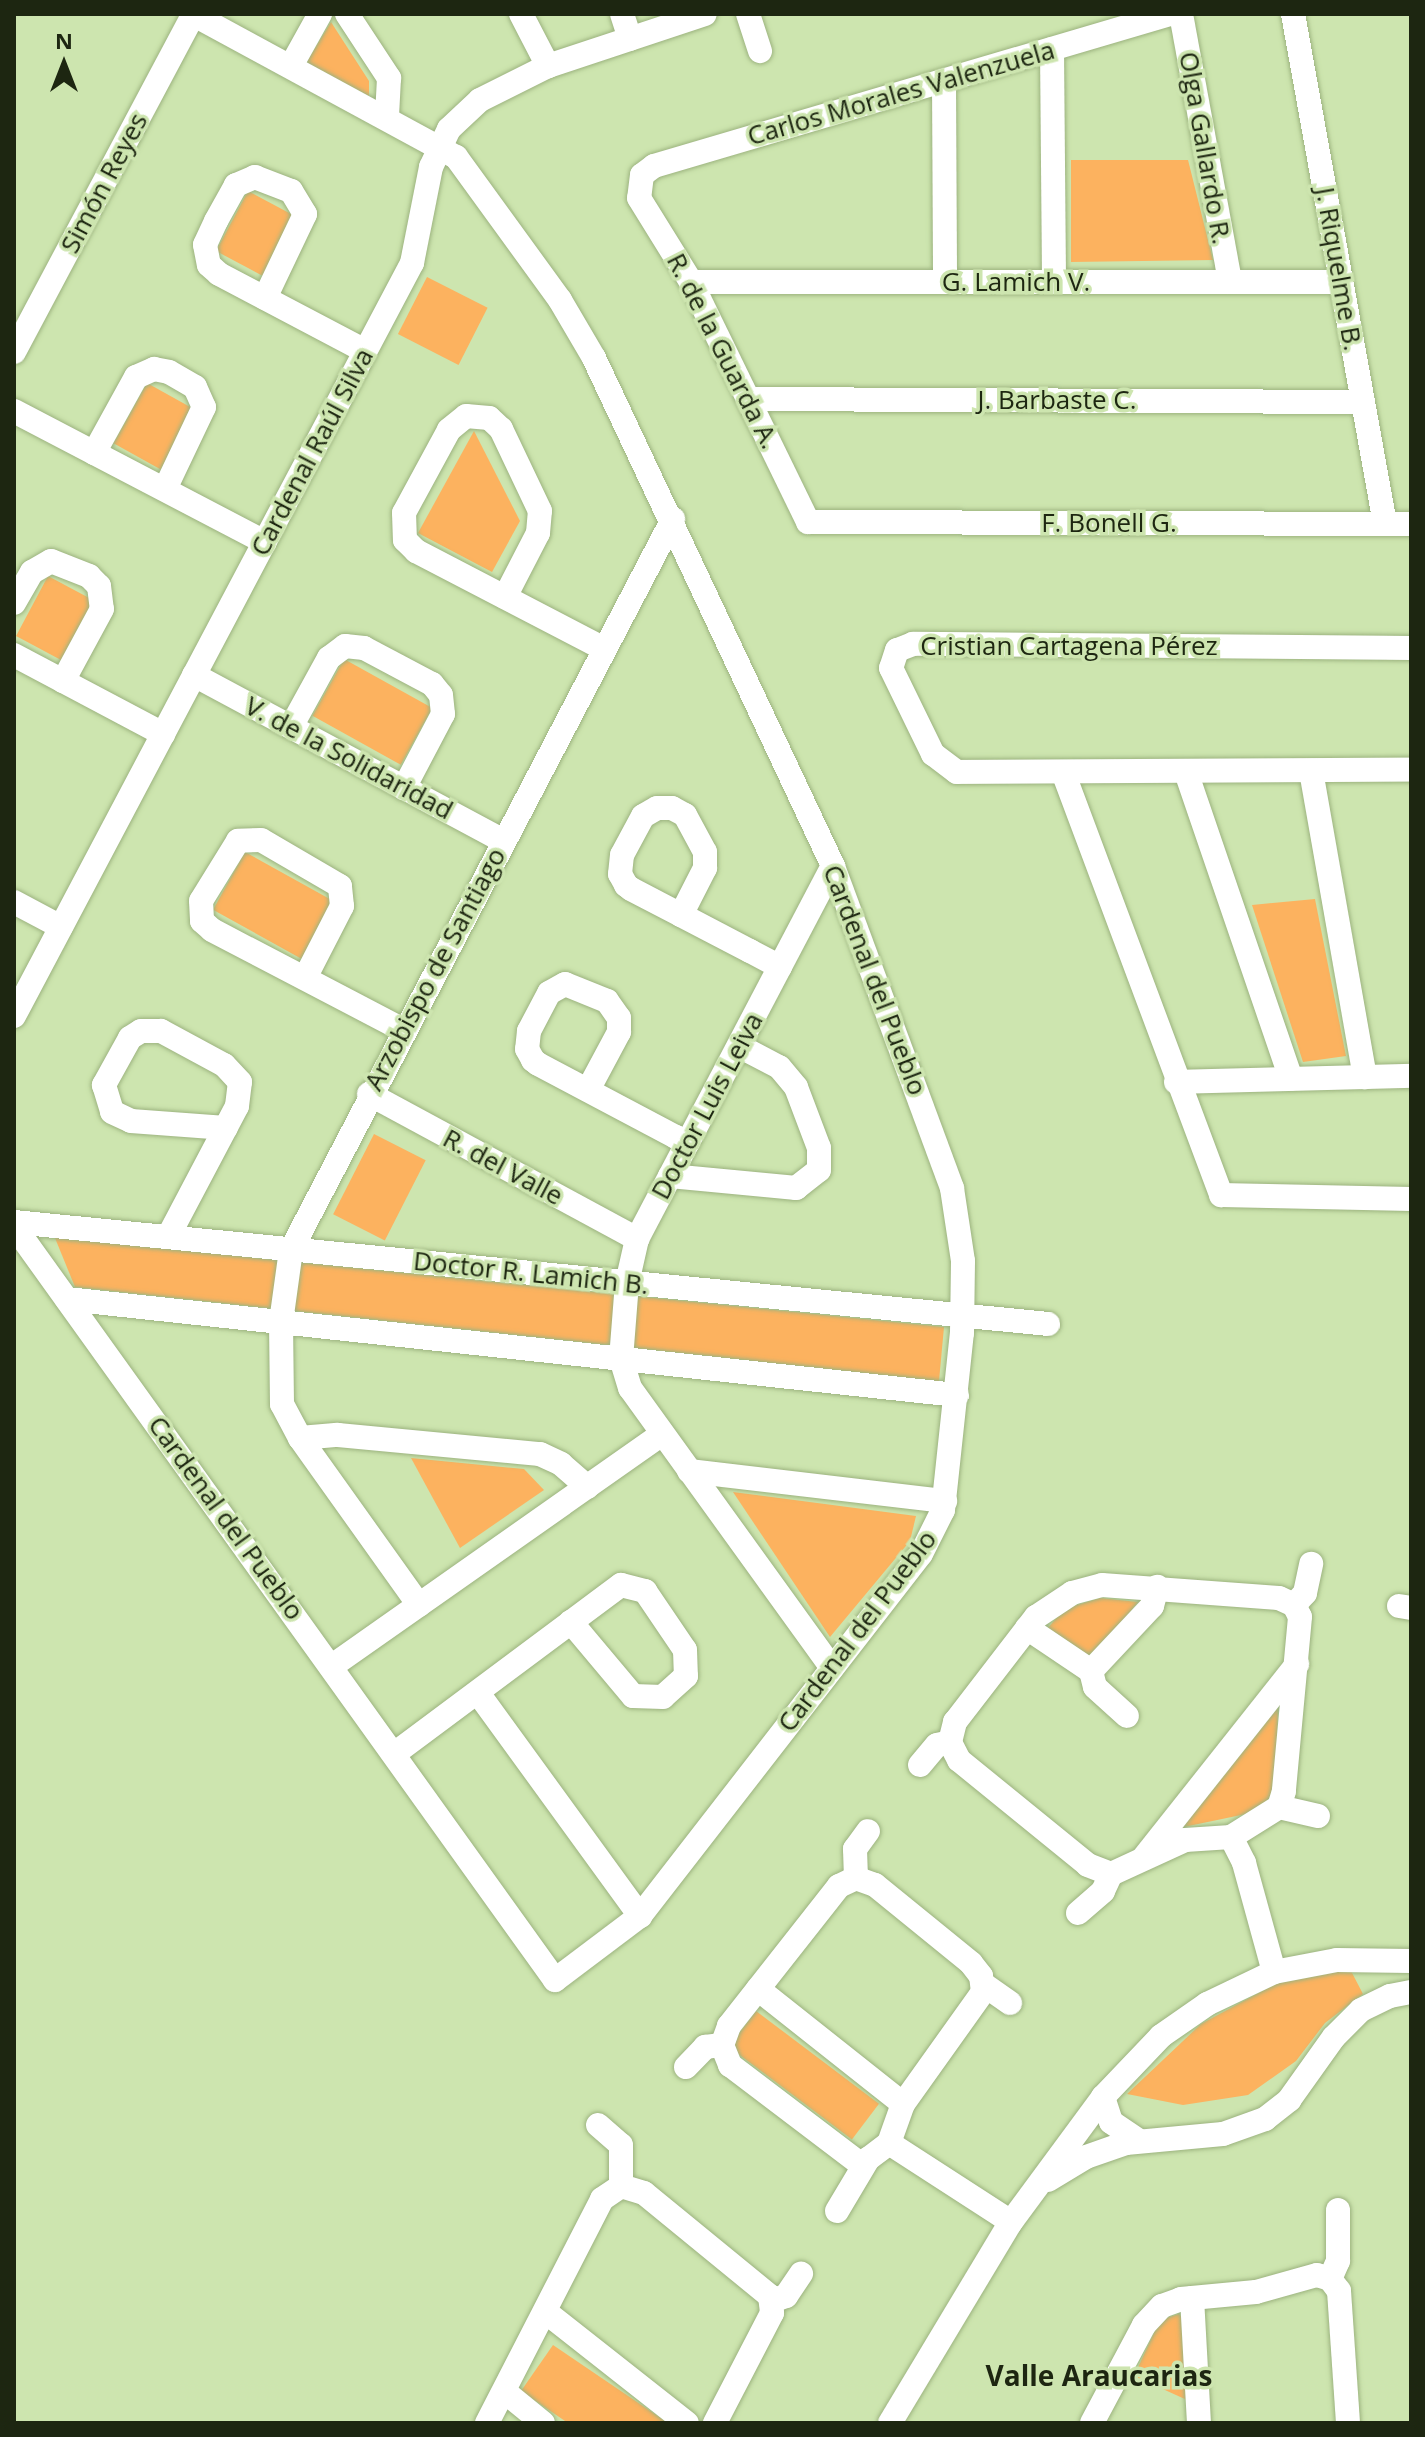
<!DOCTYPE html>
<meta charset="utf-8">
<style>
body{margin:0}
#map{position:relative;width:1425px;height:2437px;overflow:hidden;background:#cde5af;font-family:"Open Sans",sans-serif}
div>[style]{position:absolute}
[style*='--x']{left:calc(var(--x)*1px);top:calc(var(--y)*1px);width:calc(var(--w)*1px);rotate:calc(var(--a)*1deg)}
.green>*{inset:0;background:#fcb25f;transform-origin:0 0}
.roads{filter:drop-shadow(0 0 2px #9cb37f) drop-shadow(0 0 2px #9cb37f)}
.minor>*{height:24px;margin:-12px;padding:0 12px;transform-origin:12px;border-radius:12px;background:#fff}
span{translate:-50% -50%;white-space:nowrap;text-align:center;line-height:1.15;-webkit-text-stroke:7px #cde5af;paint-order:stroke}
.street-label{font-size:26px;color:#1d2611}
.neighbourhood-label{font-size:28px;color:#1d2611;font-weight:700}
.frame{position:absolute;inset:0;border:16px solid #1d2611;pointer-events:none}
.north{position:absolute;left:24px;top:24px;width:80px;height:80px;-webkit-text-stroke:6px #cde5af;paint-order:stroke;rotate:0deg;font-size:22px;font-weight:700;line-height:32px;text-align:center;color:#1d2611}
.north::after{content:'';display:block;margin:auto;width:28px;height:36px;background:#1d2611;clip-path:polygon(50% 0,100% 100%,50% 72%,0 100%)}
</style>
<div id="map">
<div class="green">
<div style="clip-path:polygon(331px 22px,369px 81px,369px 96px,306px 63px)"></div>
<div style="clip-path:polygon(1071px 160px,1188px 160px,1213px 260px,1071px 262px)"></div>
<div style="left:248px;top:191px;width:53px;height:68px;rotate:28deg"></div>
<div style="left:427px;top:277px;width:68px;height:64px;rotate:27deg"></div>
<div style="left:147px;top:383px;width:54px;height:69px;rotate:29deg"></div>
<div style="clip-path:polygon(474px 431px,520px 521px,492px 572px,418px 533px)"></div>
<div style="left:48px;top:576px;width:53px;height:68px;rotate:28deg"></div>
<div style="left:344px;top:659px;width:101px;height:65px;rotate:29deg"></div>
<div style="left:245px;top:852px;width:101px;height:66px;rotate:29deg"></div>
<div style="clip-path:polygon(1315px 899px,1346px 1056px,1303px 1062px,1252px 905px)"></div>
<div style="left:374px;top:1134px;width:58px;height:90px;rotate:27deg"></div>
<div style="clip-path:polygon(55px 1238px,944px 1327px,939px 1381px,75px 1287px)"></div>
<div style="clip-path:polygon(411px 1458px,524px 1469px,544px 1490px,460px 1548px)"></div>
<div style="clip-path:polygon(733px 1492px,916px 1516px,910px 1541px,830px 1637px)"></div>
<div style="clip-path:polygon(1100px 1598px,1138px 1602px,1092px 1658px,1048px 1628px,1064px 1609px)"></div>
<div style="clip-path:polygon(1278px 1707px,1276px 1781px,1265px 1810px,1179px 1828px)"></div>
<div style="clip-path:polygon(1350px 1969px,1363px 1994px,1325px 2023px,1296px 2061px,1248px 2095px,1183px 2105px,1127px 2094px,1201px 2024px,1281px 1981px)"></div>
<div style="left:756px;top:2011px;width:154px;height:45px;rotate:37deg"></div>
<div style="clip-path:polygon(1179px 2314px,1186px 2322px,1187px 2400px,1134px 2376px,1160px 2320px)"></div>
<div style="clip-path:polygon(553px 2345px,668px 2423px,568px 2423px,521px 2391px)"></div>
</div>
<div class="roads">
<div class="minor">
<div style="--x:347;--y:14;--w:77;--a:56.7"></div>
<div style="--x:389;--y:78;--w:39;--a:93"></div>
<div style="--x:521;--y:14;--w:59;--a:62.6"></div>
<div style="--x:622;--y:14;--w:26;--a:72"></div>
<div style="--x:748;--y:14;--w:39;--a:72"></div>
<div style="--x:1170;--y:14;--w:538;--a:163.59"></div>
<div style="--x:654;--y:166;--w:15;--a:143"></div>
<div style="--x:642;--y:175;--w:23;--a:97"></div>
<div style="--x:639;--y:198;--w:99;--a:58.2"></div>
<div style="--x:691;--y:282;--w:267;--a:64"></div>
<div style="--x:808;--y:522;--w:603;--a:0.19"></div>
<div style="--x:1181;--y:14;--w:272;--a:79.6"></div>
<div style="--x:1293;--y:14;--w:518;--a:79.77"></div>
<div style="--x:1052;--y:49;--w:233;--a:89.5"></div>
<div style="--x:291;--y:66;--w:60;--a:-60.9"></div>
<div style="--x:944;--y:81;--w:201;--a:89.7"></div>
<div style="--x:691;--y:282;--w:650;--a:0"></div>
<div style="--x:265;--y:298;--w:93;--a:-64.5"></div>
<div style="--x:305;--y:214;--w:27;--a:-121"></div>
<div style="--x:291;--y:191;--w:39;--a:-159"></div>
<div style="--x:255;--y:177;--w:21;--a:157"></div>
<div style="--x:236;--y:185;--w:41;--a:119.1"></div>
<div style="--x:216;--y:221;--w:26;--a:115"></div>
<div style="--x:205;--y:245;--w:20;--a:79"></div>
<div style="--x:209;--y:265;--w:13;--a:42"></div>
<div style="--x:219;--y:274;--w:165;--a:27.8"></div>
<div style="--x:14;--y:352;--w:383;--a:-62"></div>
<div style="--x:751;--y:399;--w:612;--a:0.28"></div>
<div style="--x:14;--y:411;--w:283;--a:27.6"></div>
<div style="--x:94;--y:453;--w:87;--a:-61.1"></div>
<div style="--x:136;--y:377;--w:20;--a:-24"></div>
<div style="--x:154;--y:369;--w:15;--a:11"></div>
<div style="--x:169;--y:372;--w:30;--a:30"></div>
<div style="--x:195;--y:387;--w:22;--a:66"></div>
<div style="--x:204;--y:407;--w:91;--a:115.4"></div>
<div style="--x:505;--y:597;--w:72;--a:-62.7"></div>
<div style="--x:538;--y:533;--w:22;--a:-85"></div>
<div style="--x:540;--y:511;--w:91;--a:-115.4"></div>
<div style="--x:501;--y:429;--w:16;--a:-137"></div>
<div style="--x:489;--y:418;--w:23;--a:-175"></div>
<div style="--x:466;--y:416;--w:22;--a:141"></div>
<div style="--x:449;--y:430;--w:94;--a:118.5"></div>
<div style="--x:404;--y:513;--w:27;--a:88"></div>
<div style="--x:405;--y:540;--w:16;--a:45"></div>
<div style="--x:416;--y:551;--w:212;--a:27.5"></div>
<div style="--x:14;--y:603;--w:36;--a:-60"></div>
<div style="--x:32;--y:572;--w:22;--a:-30"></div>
<div style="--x:51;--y:561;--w:41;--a:21.5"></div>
<div style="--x:89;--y:576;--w:14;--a:45"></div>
<div style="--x:99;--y:586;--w:23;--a:83"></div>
<div style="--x:102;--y:609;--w:82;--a:118.4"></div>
<div style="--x:1411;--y:648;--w:498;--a:-179.5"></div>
<div style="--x:913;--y:644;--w:17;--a:159"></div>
<div style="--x:897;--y:650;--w:19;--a:108"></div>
<div style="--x:891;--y:668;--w:96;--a:64"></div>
<div style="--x:933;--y:754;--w:30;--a:37"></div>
<div style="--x:957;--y:772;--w:454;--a:-0.3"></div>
<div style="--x:14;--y:655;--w:169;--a:27.9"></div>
<div style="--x:194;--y:675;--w:351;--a:28.2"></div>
<div style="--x:291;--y:727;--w:79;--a:-61.2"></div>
<div style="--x:329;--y:658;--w:20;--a:-37"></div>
<div style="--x:345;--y:646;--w:19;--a:6"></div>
<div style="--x:364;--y:648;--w:77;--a:27.9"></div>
<div style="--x:432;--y:684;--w:14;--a:51"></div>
<div style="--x:441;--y:695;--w:19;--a:84"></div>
<div style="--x:443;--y:714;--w:84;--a:117.8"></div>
<div style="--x:1311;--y:771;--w:311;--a:80"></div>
<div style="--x:1063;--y:772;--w:452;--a:69.5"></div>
<div style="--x:1221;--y:1195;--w:190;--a:1.2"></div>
<div style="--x:1186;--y:772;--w:324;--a:71.1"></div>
<div style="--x:14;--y:902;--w:53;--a:28"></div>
<div style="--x:681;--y:915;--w:53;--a:-62.9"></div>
<div style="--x:705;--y:868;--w:16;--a:-90"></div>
<div style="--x:705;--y:852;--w:42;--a:-118.4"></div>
<div style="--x:685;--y:815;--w:15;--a:-152"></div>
<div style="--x:672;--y:808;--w:15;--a:180"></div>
<div style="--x:657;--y:808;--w:16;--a:150"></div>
<div style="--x:643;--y:816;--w:44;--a:118.3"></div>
<div style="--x:622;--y:855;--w:19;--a:96"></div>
<div style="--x:620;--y:874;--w:13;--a:61"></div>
<div style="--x:626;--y:885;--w:6;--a:39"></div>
<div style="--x:631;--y:889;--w:56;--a:27.5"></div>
<div style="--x:681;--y:915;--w:78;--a:27.6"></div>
<div style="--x:750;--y:951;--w:34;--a:28"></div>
<div style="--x:305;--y:978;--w:81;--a:-62.8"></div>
<div style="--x:342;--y:906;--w:20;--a:-96"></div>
<div style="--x:340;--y:886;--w:91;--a:-149.8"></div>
<div style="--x:261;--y:840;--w:23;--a:178"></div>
<div style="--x:238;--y:841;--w:70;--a:121.7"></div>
<div style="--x:201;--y:901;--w:20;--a:87"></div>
<div style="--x:202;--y:921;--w:13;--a:42"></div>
<div style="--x:212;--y:930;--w:216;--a:27.6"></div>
<div style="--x:14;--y:1016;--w:852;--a:-62.14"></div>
<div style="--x:412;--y:263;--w:98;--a:-78.8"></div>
<div style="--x:431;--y:167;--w:42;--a:-64.7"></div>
<div style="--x:449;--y:129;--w:42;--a:-43.1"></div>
<div style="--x:480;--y:100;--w:76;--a:-26.6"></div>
<div style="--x:548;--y:66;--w:165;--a:-18.3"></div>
<div style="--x:1176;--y:1082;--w:235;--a:-1.5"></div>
<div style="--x:588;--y:1090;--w:66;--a:-61.9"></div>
<div style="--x:619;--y:1032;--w:14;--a:-90"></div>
<div style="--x:619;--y:1018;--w:21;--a:-125"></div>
<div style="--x:607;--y:1001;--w:45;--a:-158"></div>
<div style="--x:565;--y:984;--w:18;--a:151"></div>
<div style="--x:549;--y:993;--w:43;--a:117.8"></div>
<div style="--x:529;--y:1031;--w:18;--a:96"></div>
<div style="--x:527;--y:1049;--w:13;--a:61"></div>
<div style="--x:533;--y:1060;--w:6;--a:39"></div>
<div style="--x:538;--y:1064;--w:156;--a:27.9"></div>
<div style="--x:676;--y:1137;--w:13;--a:27"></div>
<div style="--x:369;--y:1094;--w:305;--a:28.4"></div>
<div style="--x:670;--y:1176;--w:127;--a:5.4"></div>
<div style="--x:796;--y:1188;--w:29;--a:-38"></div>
<div style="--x:819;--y:1170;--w:22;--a:-90"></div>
<div style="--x:819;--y:1148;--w:65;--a:-110.7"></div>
<div style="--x:796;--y:1087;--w:26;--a:-130"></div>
<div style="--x:779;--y:1067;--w:45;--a:-152.3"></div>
<div style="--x:14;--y:1222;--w:1039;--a:5.63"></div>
<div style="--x:14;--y:1226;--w:928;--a:54.34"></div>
<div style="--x:555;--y:1980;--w:106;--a:-37"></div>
<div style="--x:640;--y:1916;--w:458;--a:-52.2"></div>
<div style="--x:921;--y:1554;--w:49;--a:-63.4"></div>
<div style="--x:943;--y:1510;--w:178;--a:-83.9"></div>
<div style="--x:962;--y:1333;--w:72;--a:-89.2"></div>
<div style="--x:963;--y:1261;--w:74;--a:-98.6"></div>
<div style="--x:952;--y:1188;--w:343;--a:-110.3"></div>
<div style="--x:833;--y:866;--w:561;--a:-115.2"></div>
<div style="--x:594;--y:358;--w:67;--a:-120.4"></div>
<div style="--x:560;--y:300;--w:177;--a:-126"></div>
<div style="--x:456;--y:157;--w:298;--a:-151.5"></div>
<div style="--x:168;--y:1237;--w:148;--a:-62.2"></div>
<div style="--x:237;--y:1106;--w:24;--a:-83"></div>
<div style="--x:240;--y:1082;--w:23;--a:-133"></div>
<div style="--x:224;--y:1065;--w:72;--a:-151.6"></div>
<div style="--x:161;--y:1031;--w:20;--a:180"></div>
<div style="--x:141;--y:1031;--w:13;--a:148"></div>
<div style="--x:130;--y:1038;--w:54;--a:119"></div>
<div style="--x:104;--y:1085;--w:28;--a:73"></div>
<div style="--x:112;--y:1112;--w:21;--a:25"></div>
<div style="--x:131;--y:1121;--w:95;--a:4.2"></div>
<div style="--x:67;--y:1299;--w:895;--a:6.16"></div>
<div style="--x:300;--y:1438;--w:38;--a:-5"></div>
<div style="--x:338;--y:1435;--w:203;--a:5.4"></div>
<div style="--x:540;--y:1454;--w:23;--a:25"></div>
<div style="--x:561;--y:1464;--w:35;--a:41"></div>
<div style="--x:689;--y:1471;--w:258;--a:6.7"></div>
<div style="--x:1102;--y:1585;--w:177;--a:4.2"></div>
<div style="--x:1279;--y:1598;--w:17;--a:25"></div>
<div style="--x:1294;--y:1605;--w:13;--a:63"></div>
<div style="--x:1300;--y:1617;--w:175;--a:95.3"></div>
<div style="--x:1284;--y:1791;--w:17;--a:107"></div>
<div style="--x:1279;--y:1807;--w:57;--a:148"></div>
<div style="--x:1231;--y:1837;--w:46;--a:176.3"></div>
<div style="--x:1185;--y:1840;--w:81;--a:155.3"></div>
<div style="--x:1111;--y:1874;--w:25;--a:-159"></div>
<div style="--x:1088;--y:1865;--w:166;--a:-140.9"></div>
<div style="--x:959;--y:1760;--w:20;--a:-117"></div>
<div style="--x:950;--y:1742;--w:21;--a:-76"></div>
<div style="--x:955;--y:1722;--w:133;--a:-52.4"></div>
<div style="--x:1036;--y:1617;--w:43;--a:-33.7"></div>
<div style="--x:1072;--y:1593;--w:31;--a:-15"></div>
<div style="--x:419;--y:1605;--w:205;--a:-125.5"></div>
<div style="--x:300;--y:1438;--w:38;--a:-118"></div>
<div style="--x:282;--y:1404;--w:82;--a:-90.7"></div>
<div style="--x:281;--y:1322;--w:73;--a:-82.1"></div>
<div style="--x:291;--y:1250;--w:825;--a:-62.41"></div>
<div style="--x:1294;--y:1605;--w:16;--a:-47"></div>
<div style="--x:1305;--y:1593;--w:30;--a:-78"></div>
<div style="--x:1399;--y:1606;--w:12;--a:9"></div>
<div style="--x:1027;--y:1628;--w:77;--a:33.9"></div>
<div style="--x:1091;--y:1671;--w:89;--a:-46.8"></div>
<div style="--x:1152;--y:1606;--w:20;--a:-75"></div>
<div style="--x:332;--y:1666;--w:403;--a:-35.1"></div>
<div style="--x:832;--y:1668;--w:345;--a:-125.8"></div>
<div style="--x:630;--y:1388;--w:30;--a:-107"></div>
<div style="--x:621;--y:1359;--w:76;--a:-85.5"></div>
<div style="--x:627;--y:1283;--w:45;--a:-77.2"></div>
<div style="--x:637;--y:1239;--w:421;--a:-62.3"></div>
<div style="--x:1091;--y:1671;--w:16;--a:76"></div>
<div style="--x:1095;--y:1687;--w:43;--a:42.2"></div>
<div style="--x:478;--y:1693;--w:276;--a:54"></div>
<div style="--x:394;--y:1754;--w:283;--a:-36.7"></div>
<div style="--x:621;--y:1585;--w:25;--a:14"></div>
<div style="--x:645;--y:1591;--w:71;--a:55.9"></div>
<div style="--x:685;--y:1650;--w:26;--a:88"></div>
<div style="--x:686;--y:1676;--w:31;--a:138"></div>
<div style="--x:663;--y:1697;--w:30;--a:-178"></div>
<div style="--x:633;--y:1696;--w:97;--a:-130"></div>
<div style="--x:920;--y:1765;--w:26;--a:-50"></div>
<div style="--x:937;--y:1745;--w:13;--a:-13"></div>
<div style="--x:1279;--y:1807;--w:40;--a:13"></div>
<div style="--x:1231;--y:1837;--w:29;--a:63"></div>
<div style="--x:1244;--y:1863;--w:113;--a:74.6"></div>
<div style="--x:1145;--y:1856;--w:245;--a:-51.6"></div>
<div style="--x:856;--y:1878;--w:29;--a:-92"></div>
<div style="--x:855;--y:1849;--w:22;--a:-54"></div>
<div style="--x:1078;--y:1913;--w:33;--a:-41"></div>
<div style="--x:1103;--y:1891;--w:19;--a:-65"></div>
<div style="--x:983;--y:1984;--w:33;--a:35"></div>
<div style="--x:758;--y:1989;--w:185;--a:38.4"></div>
<div style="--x:686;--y:2067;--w:28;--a:-46"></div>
<div style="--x:705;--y:2047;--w:17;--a:-7"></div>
<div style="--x:1103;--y:2097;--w:26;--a:72"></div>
<div style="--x:1111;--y:2122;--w:34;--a:34"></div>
<div style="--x:598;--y:2125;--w:30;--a:41"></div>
<div style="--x:621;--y:2145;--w:41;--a:90"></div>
<div style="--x:889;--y:2143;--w:145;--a:32.9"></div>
<div style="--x:1048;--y:2180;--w:44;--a:-31.2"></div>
<div style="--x:1086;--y:2157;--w:42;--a:-19.3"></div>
<div style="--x:1126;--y:2143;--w:97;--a:-5.3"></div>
<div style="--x:1223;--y:2134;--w:45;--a:-19.7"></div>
<div style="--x:1265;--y:2119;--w:31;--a:-38"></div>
<div style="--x:1289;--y:2100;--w:77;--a:-54.5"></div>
<div style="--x:1334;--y:2037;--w:38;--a:-45"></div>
<div style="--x:1361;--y:2010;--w:32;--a:-26"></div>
<div style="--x:1390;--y:1996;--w:21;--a:-11"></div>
<div style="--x:837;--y:2211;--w:61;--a:-59.2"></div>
<div style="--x:868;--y:2159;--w:26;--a:-37"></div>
<div style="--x:889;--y:2143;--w:41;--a:-70.3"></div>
<div style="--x:903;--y:2104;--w:138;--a:-54.5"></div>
<div style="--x:983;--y:1992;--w:16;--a:-97"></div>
<div style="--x:981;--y:1976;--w:16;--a:-128"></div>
<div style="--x:971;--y:1963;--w:124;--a:-140.9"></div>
<div style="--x:875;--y:1885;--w:20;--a:-160"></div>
<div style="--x:856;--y:1878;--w:19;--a:155"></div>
<div style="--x:839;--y:1886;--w:178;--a:128.2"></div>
<div style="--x:729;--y:2026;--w:20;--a:110"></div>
<div style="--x:722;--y:2045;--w:22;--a:68"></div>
<div style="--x:730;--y:2065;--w:167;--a:37.2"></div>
<div style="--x:1330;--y:2279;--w:20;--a:-66"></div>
<div style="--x:1338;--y:2261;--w:51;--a:-90"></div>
<div style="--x:1192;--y:2298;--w:125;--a:86.8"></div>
<div style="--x:772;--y:2301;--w:15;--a:-20"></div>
<div style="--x:786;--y:2296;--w:27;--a:-56"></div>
<div style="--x:547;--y:2313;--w:178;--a:38.2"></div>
<div style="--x:505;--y:2392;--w:49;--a:39.2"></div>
<div style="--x:487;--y:2423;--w:252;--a:-62.8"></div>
<div style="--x:602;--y:2199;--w:23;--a:-34"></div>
<div style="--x:621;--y:2186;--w:24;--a:17"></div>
<div style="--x:644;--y:2193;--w:163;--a:39.3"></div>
<div style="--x:770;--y:2296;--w:17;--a:83"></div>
<div style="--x:772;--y:2313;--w:124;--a:117.4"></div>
<div style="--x:890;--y:2423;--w:235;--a:-59"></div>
<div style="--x:1011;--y:2222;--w:155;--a:-53.6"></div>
<div style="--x:1103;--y:2097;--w:84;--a:-46.4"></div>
<div style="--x:1161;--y:2036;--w:56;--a:-34.8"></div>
<div style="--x:1207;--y:2004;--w:74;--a:-25.5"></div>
<div style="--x:1274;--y:1972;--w:64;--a:-10.8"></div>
<div style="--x:1337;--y:1960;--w:74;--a:0.8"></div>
<div style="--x:1092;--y:2423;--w:111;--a:-62"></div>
<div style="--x:1144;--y:2325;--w:26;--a:-47"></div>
<div style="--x:1162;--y:2306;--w:20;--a:-20"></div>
<div style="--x:1181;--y:2299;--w:75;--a:-5.3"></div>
<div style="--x:1256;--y:2292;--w:63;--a:-15.6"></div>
<div style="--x:1317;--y:2275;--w:14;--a:17"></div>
<div style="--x:1330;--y:2279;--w:15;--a:53"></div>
<div style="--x:1339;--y:2291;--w:132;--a:86.1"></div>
</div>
</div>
<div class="street-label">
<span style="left:901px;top:93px;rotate:-16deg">Carlos Morales Valenzuela</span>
<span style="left:1205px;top:148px;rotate:80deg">Olga Gallardo R.</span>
<span style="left:104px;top:183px;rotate:-62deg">Simón Reyes</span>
<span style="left:1339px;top:269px;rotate:80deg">J. Riquelme B.</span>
<span style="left:1016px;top:282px">G. Lamich V.</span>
<span style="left:723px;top:351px;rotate:63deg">R. de la Guarda A.</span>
<span style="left:1057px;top:400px">J. Barbaste C.</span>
<span style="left:312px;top:452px;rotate:-62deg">Cardenal Raúl Silva</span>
<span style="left:1109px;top:523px">F. Bonell G.</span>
<span style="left:1069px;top:646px">Cristian Cartagena Pérez</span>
<span style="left:349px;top:758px;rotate:28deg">V. de la Solidaridad</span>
<span style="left:435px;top:969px;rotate:-62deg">Arzobispo de Santiago</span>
<span style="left:875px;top:980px;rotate:69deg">Cardenal del Pueblo</span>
<span style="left:707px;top:1106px;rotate:-62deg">Doctor Luis Leiva</span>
<span style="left:503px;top:1167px;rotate:28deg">R. del Valle</span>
<span style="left:531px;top:1273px;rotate:6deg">Doctor R. Lamich B.</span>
<span style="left:226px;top:1518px;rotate:54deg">Cardenal del Pueblo</span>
<span style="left:857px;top:1631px;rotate:-53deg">Cardenal del Pueblo</span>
</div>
<div class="neighbourhood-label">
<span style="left:1099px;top:2375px">Valle Araucarias</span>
</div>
<div class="frame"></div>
<div class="north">N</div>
</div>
